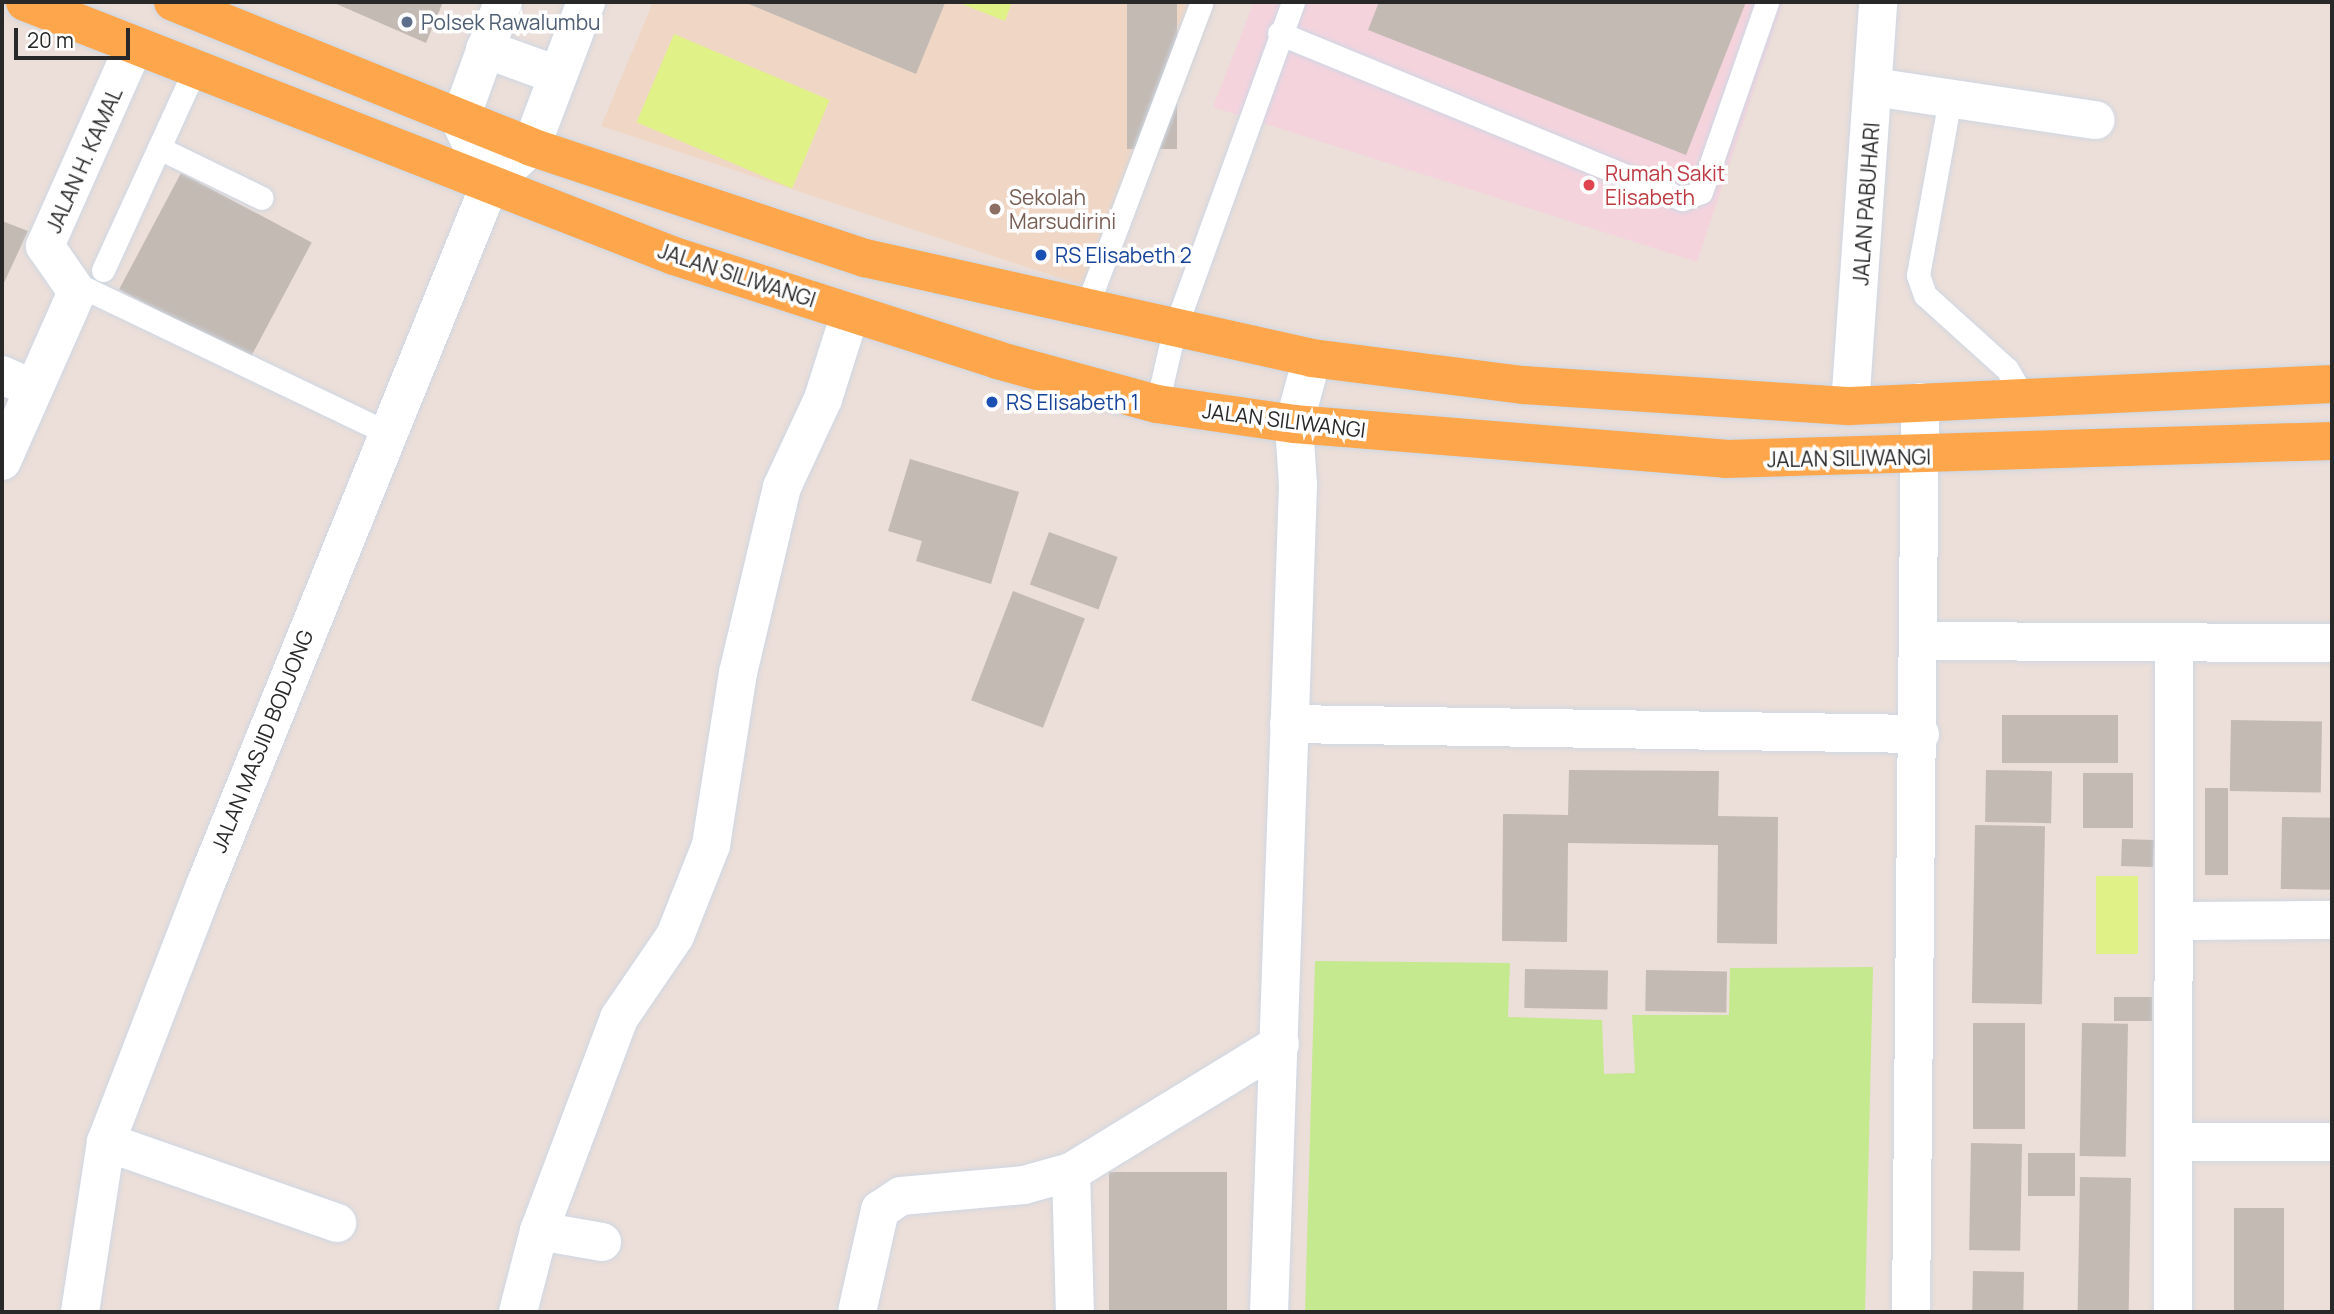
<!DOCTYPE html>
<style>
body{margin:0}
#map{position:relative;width:2334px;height:1314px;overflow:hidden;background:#ecded8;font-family:Manrope,sans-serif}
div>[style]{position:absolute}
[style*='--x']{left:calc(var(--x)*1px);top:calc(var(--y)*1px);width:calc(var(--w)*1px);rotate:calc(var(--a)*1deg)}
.education>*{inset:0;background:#f0d7c5}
.medical>*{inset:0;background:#f4d3dd}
.green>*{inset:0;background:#c4e98e}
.pitch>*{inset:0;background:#e0f188;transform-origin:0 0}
.building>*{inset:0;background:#c3bab4;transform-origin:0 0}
.roads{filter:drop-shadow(0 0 2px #cdd7e3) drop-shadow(0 0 2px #cdd7e3)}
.service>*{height:23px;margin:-11.5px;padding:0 11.5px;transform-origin:11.5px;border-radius:11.5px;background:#fff}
.minor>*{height:38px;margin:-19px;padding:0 19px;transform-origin:19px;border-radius:19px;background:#fff}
.tertiary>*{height:38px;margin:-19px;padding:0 19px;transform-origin:19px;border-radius:19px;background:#fff}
.primary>*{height:38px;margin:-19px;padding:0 19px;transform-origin:19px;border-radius:19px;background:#fea64b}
.dots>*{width:19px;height:19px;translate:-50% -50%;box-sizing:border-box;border:4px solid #fff;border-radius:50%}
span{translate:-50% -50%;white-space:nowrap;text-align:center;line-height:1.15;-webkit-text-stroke:7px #fff;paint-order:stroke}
.service-label{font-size:21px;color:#4e5e75}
.left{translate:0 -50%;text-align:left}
.street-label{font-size:21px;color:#282828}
.health-label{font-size:21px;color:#be3a42}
.education-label{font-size:21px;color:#785e54}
.transit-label{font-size:21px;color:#164399}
.frame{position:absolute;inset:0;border:4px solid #282828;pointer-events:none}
.scale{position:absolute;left:14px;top:28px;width:116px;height:32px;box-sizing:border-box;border:4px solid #282828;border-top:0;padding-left:9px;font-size:21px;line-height:24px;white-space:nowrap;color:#282828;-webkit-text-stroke:5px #fff;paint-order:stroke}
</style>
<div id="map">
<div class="education">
<div style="clip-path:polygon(653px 2px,1217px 2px,1105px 293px,601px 126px)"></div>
</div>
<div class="medical">
<div style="clip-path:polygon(1254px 2px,1783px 2px,1697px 262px,1213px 107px)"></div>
</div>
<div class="green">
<div style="clip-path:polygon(1315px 961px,1510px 963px,1508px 1017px,1602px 1020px,1604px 1074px,1635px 1073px,1632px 1015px,1729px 1015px,1730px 968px,1873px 967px,1865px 1312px,1305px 1312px)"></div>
</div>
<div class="pitch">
<div style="clip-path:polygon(957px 2px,1012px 2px,1005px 21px)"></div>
<div style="left:674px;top:34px;width:169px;height:96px;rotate:23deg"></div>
<div style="left:2096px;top:876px;width:42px;height:78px"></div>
</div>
<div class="building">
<div style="clip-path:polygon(332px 2px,443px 2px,426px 43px)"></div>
<div style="clip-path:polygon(744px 2px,941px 2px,945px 3px,916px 74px)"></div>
<div style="left:1127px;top:2px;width:50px;height:147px"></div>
<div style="clip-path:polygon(1379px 2px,1746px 2px,1686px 155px,1368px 30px)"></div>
<div style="left:181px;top:173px;width:148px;height:132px;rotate:28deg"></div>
<div style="clip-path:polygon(2px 221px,28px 231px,2px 287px)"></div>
<div style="clip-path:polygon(910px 459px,1019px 492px,991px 584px,916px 561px,922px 541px,888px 531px)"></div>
<div style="left:1049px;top:532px;width:73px;height:56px;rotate:20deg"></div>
<div style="left:1013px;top:591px;width:77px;height:117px;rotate:21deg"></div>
<div style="left:2002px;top:715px;width:116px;height:48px"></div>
<div style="left:2231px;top:720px;width:91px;height:71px;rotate:1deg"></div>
<div style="clip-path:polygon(1569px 770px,1719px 771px,1718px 816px,1778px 817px,1777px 944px,1717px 943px,1718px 845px,1568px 843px,1567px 942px,1502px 941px,1503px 814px,1568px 815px)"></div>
<div style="left:1986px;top:770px;width:66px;height:52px;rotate:1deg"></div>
<div style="left:2083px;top:773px;width:50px;height:55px"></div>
<div style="left:2205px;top:788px;width:23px;height:87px"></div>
<div style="left:2282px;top:817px;width:50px;height:72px;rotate:1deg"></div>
<div style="left:1975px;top:825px;width:70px;height:178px;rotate:1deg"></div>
<div style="left:2122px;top:839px;width:32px;height:27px;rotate:2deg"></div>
<div style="left:1525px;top:969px;width:83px;height:39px;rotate:1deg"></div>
<div style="left:1646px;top:970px;width:81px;height:41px;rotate:1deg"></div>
<div style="left:2114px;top:997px;width:38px;height:24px"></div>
<div style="left:1973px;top:1023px;width:52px;height:106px"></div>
<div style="left:2082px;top:1023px;width:46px;height:133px;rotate:1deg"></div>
<div style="left:1971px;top:1143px;width:51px;height:107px;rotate:1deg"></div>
<div style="left:2028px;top:1153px;width:47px;height:43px"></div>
<div style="left:1109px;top:1172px;width:118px;height:140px"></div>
<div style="left:2080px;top:1177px;width:51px;height:135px;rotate:1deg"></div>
<div style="left:2234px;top:1208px;width:50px;height:104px"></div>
<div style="left:1973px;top:1271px;width:51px;height:41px;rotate:1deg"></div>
</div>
<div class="roads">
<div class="service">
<div style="--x:1279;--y:33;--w:436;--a:22.4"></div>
<div style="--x:1682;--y:199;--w:20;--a:-20"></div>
<div style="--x:1701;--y:192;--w:201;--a:-70.8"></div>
<div style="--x:1950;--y:99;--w:179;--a:100.3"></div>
<div style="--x:1918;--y:275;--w:21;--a:71"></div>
<div style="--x:1925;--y:295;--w:110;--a:42.1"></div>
<div style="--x:2007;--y:369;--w:30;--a:60"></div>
<div style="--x:159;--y:148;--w:114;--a:25.9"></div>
<div style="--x:103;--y:270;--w:221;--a:-65.4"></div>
<div style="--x:77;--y:292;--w:12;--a:-9"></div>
<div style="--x:89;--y:290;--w:331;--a:25.6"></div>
<div style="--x:1085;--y:311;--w:330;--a:-69.3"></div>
<div style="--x:1157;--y:404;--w:75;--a:-76.9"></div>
<div style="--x:1174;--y:331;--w:350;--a:-70.1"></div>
</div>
<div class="minor">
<div style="--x:1874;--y:87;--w:224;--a:8.5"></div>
<div style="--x:2;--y:375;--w:34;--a:24"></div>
<div style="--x:1850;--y:406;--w:405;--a:-86"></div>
<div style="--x:2;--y:461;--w:185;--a:-66.1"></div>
<div style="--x:77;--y:292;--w:56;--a:-124.8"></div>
<div style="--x:45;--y:246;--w:219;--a:-66"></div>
<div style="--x:1920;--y:641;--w:412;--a:0.3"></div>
<div style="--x:1289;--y:724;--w:631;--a:0.91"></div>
<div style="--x:2174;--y:921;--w:158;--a:-0.4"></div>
<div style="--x:106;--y:1142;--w:245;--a:19.3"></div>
<div style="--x:2173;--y:1142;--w:159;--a:0"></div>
<div style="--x:1071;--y:1172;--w:140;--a:88.4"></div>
<div style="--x:539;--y:1231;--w:64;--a:9.9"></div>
<div style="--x:518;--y:1312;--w:84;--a:-75.5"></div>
<div style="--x:539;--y:1231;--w:228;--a:-69.4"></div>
<div style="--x:619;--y:1018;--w:99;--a:-55.7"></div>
<div style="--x:675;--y:936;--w:98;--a:-68.4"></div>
<div style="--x:711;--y:845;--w:174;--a:-81.1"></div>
<div style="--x:738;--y:673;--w:191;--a:-76.7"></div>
<div style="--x:782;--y:487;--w:97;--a:-65"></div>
<div style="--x:823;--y:399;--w:89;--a:-72.4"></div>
<div style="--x:857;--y:1312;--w:105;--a:-77.3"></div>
<div style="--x:880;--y:1210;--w:25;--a:-34"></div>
<div style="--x:901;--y:1196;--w:123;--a:-5.1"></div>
<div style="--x:1024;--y:1185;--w:49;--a:-15.5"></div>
<div style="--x:1071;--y:1172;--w:245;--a:-31.5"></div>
<div style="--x:1269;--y:1312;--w:828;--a:-87.99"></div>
<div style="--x:1298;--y:485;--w:61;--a:-93.8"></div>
<div style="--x:1294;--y:424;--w:68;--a:-74.7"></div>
<div style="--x:1911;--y:1312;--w:910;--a:-89.43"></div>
<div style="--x:2173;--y:1312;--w:669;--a:-89.91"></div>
</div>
<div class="tertiary">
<div style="--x:485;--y:49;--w:77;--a:19.9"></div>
<div style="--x:490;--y:184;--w:71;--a:-115.1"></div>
<div style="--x:460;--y:120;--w:126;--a:-70"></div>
<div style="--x:80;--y:1312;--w:172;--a:-81.3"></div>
<div style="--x:106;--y:1142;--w:278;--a:-68.9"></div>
<div style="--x:206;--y:883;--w:754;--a:-67.89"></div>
<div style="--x:490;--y:184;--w:55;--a:-42.1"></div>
<div style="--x:531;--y:147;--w:155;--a:-69.2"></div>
</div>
<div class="primary">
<div style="--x:25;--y:2;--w:697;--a:21.37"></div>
<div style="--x:674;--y:256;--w:339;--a:17.8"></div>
<div style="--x:997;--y:360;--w:166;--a:15.4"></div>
<div style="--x:1157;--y:404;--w:138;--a:8.3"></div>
<div style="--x:1294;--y:424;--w:433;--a:4.6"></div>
<div style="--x:1726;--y:459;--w:606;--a:-1.7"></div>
<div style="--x:173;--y:2;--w:386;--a:22"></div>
<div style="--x:531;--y:147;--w:352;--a:18.4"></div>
<div style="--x:865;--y:258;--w:458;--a:12.6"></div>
<div style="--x:1312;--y:358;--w:213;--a:7.3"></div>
<div style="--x:1523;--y:385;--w:328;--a:3.7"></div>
<div style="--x:1850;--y:406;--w:483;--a:-2.6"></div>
</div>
</div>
<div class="dots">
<div style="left:407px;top:22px;background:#5c6f8a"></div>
<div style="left:1589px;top:185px;background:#e0444e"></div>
<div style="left:995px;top:209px;background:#8d6e63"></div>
<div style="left:1041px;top:255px;background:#1a4fb4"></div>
<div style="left:992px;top:402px;background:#1a4fb4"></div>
</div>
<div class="service-label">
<span class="left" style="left:421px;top:22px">Polsek Rawalumbu</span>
</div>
<div class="street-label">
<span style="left:84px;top:160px;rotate:-66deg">JALAN H. KAMAL</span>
<span style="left:1866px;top:204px;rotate:-86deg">JALAN PABUHARI</span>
<span style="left:737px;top:275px;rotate:18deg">JALAN SILIWANGI</span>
<span style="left:1284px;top:420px;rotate:7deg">JALAN SILIWANGI</span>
<span style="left:1849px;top:458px;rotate:-1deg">JALAN SILIWANGI</span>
<span style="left:262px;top:741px;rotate:-68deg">JALAN MASJID BODJONG</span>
</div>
<div class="health-label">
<span class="left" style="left:1605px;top:185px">Rumah Sakit<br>Elisabeth</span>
</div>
<div class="education-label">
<span class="left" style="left:1009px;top:209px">Sekolah<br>Marsudirini</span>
</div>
<div class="transit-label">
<span class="left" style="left:1055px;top:255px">RS Elisabeth 2</span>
<span class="left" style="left:1006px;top:402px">RS Elisabeth 1</span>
</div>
<div class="frame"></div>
<div class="scale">20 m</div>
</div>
